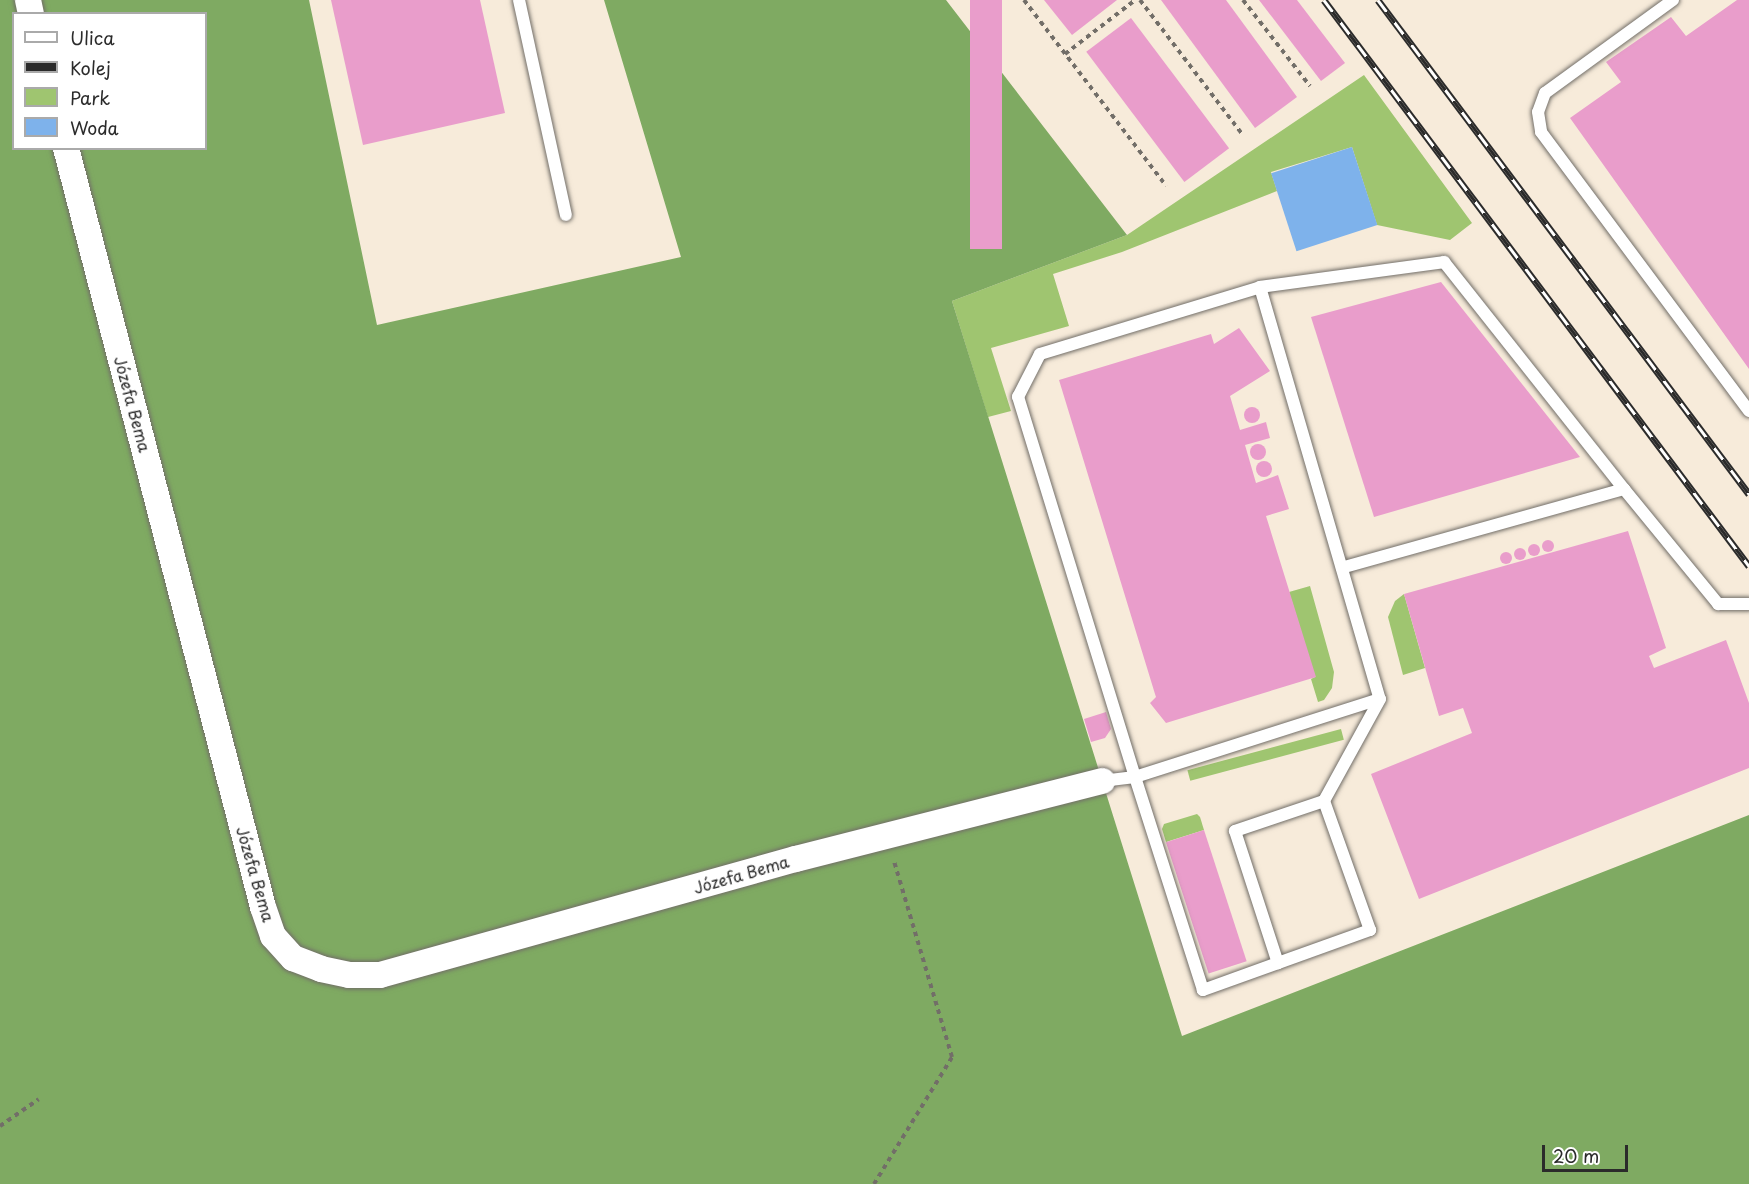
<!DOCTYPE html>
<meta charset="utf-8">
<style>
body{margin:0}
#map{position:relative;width:1749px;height:1184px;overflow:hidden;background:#f7ebda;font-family:"Playpen Sans",sans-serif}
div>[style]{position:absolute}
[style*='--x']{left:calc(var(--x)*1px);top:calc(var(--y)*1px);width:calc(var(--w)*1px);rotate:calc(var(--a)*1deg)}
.green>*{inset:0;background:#9fc570;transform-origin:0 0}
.forest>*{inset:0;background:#7faa62}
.water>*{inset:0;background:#7eb2eb;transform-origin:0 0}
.building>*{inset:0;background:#e99dcb;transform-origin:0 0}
.round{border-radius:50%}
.path>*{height:4px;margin-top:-2px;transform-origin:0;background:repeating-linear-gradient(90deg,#726e68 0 4.5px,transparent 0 9px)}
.roads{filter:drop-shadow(0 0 2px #726e68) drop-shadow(0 0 2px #726e68)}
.service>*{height:12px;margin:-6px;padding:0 6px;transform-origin:6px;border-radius:6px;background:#fff}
.minor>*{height:26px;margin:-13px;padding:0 13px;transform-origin:13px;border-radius:13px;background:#fff}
.rail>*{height:7px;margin-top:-3.5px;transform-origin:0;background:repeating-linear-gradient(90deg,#fff 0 14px,#2b2b2b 0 28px);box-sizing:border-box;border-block:2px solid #2b2b2b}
span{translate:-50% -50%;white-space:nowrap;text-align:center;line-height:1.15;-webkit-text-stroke:5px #fff;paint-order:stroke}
.street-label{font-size:16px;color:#2b2b2b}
.legend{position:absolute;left:12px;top:12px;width:195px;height:138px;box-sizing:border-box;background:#fff;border:2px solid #aaa;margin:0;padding:8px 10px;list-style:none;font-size:18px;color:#2b2b2b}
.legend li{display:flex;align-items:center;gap:12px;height:30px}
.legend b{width:30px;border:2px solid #aaa}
.scale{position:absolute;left:1542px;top:1145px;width:86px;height:27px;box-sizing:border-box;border:3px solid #2b2b2b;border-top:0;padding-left:8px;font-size:18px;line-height:21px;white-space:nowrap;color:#2b2b2b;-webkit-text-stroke:4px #fff;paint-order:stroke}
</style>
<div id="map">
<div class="green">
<div style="clip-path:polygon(1364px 75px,1472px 223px,1450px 240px,1377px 225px,1352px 147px,1271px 172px,1277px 191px,1122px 252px,1053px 274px,1069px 326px,991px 348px,1011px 411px,988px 417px,952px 301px,1127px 235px)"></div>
<div style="clip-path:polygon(1310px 586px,1334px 672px,1332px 688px,1324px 700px,1318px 702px,1311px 679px,1315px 677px,1289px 592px)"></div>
<div style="clip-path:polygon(1404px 594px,1425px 668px,1403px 675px,1388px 617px,1395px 601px)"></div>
<div style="left:1341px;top:729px;width:11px;height:159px;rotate:75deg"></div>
<div style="clip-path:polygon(1197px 814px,1200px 817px,1204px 830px,1166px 842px,1162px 829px,1164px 824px)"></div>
</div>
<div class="forest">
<div style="clip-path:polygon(evenodd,0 0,309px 0,377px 325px,681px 257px,604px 0,946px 0,1127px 235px,952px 301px,1182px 1036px,1749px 815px,1749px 1184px,0 1184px,0 0,14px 14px,206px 14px,206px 148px,14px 148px,14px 14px)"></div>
</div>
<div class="water">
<div style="left:1352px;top:147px;width:82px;height:85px;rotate:72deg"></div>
</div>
<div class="building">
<div style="clip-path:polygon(331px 0,480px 0,505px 113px,363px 145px)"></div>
<div style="left:970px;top:0;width:32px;height:249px"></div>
<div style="clip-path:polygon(1044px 0,1117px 0,1072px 35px)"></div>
<div style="clip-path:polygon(1161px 0,1226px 0,1297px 97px,1255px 128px)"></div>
<div style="clip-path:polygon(1259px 0,1297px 0,1345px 63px,1321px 81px)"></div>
<div style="clip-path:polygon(1737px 0,1749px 0,1749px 369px,1570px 118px,1621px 82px,1606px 62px,1671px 17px,1686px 36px)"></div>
<div style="left:1131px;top:18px;width:163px;height:56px;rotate:53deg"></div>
<div style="clip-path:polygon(1441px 282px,1580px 457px,1374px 517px,1311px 317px)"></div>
<div style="clip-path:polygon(1239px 328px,1270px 371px,1230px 396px,1240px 430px,1266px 422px,1270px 438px,1245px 445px,1256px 483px,1278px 475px,1289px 509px,1266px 516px,1316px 677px,1166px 723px,1150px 703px,1156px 697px,1155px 694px,1059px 380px,1211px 334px,1214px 344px)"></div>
<div class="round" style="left:1244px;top:407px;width:16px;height:16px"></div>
<div class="round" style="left:1250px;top:444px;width:16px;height:16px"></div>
<div class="round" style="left:1256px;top:461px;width:16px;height:16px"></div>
<div style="clip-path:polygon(1628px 531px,1666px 648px,1649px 656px,1654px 668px,1726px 640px,1749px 703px,1749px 768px,1419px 899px,1371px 774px,1472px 733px,1463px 708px,1439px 716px,1404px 594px)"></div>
<div class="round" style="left:1542px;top:540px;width:12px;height:12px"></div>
<div class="round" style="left:1528px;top:544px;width:12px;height:12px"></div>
<div class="round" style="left:1514px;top:548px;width:12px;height:12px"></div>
<div class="round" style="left:1500px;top:552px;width:12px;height:12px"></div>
<div style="clip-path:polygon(1106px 712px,1111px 729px,1105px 738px,1091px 742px,1084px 719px)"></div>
<div style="left:1204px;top:830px;width:138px;height:40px;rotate:72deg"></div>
</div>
<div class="path">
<div style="--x:1024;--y:0;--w:234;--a:52.6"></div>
<div style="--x:1140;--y:0;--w:168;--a:52.7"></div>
<div style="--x:1243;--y:0;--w:109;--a:52.1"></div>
<div style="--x:1065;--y:54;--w:88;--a:-37.6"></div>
<div style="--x:0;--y:1126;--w:47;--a:-34.7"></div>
<div style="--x:874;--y:1184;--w:149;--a:-58.4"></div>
<div style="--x:952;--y:1057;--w:204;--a:-106.5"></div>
</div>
<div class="roads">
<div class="service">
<div style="--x:519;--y:0;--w:220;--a:77.7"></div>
<div style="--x:1673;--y:0;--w:158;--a:144"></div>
<div style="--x:1545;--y:93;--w:20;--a:110"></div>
<div style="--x:1538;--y:112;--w:20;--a:81"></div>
<div style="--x:1541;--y:132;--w:348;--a:53.3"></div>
<div style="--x:1260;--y:287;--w:186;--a:-7.7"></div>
<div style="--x:1444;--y:262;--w:290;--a:51.6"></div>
<div style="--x:1624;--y:489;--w:293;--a:164.4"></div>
<div style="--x:1624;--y:489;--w:149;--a:50.7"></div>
<div style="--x:1718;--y:604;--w:31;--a:0"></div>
<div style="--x:1102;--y:781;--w:33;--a:-7"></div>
<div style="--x:1135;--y:777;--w:398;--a:-107.1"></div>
<div style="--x:1018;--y:397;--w:48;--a:-62.9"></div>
<div style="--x:1040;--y:354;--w:230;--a:-16.9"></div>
<div style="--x:1260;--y:287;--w:429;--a:73.8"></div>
<div style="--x:1380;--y:699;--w:116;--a:118.8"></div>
<div style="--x:1324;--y:801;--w:94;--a:161.4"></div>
<div style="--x:1235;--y:831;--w:139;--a:72"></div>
<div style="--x:1278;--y:963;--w:98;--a:-19.7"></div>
<div style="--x:1370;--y:930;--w:137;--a:-109.6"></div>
<div style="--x:1278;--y:963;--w:80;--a:160.2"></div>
<div style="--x:1203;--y:990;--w:224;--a:-107.7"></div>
<div style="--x:1135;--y:777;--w:257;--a:-17.7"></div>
</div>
<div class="minor">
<div style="--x:28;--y:0;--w:14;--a:78"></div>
<div style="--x:66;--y:148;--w:784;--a:75.45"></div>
<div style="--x:263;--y:907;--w:31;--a:71"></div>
<div style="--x:273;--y:936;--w:30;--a:48"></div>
<div style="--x:293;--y:958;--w:30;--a:21"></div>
<div style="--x:321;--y:969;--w:29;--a:12"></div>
<div style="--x:349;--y:975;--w:31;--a:0"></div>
<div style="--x:380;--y:975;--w:432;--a:-15.6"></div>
<div style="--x:796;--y:859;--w:316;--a:-14.3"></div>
</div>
</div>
<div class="rail">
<div style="--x:1324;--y:0;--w:708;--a:53.1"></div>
<div style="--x:1378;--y:0;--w:618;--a:53.09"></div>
</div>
<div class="street-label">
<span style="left:133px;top:404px;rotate:75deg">Józefa Bema</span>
<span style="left:256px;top:874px;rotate:74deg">Józefa Bema</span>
<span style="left:741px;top:874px;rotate:-16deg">Józefa Bema</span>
</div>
<ul class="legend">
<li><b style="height:8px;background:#fff"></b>Ulica</li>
<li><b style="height:8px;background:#2b2b2b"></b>Kolej</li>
<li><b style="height:16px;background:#9fc570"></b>Park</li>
<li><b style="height:16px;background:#7eb2eb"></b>Woda</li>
</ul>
<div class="scale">20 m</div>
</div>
